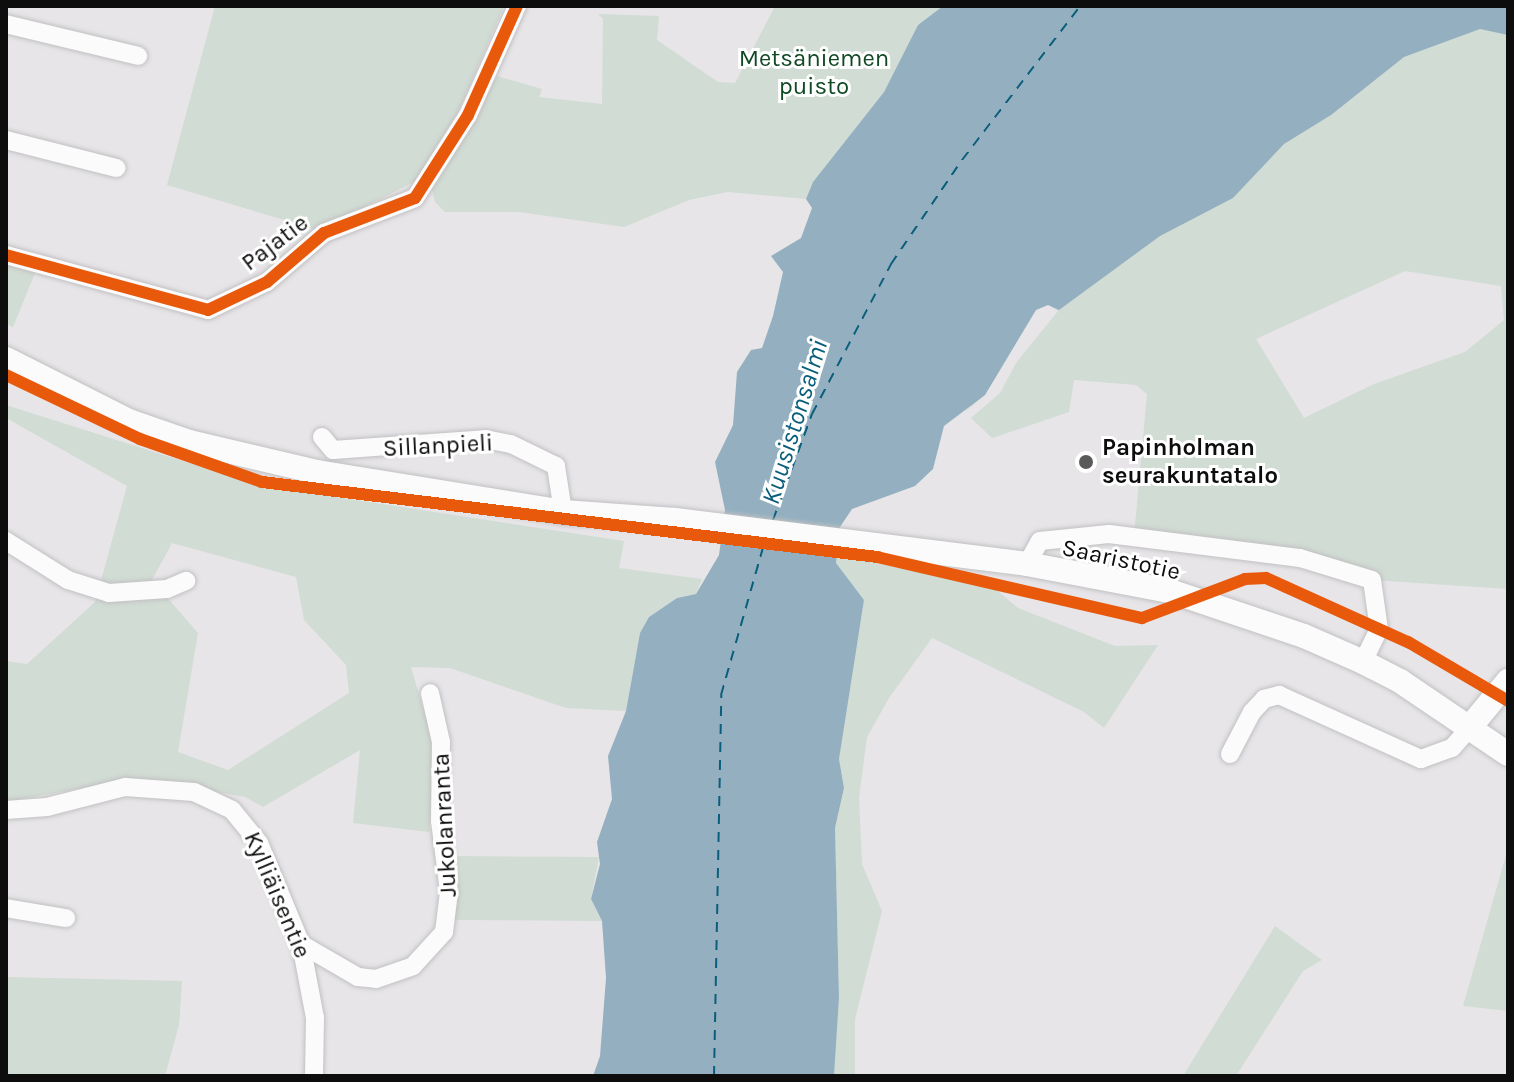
<!DOCTYPE html>
<meta charset="utf-8">
<style>
body{margin:0}
#map{position:relative;width:1514px;height:1082px;overflow:hidden;background:#e7e5e8;font-family:Karla,sans-serif}
div>[style]{position:absolute}
[style*='--x']{left:calc(var(--x)*1px);top:calc(var(--y)*1px);width:calc(var(--w)*1px);rotate:calc(var(--a)*1deg)}
.green>*{inset:0;background:#d1dcd4}
.water>*{inset:0;background:#94b0c0}
.ferry>*{height:2px;margin-top:-1px;transform-origin:0;background:repeating-linear-gradient(90deg,#0b5e7b 0 10px,transparent 0 18px)}
.roads{filter:drop-shadow(0 0 2px #c1c0c2) drop-shadow(0 0 2px #c1c0c2)}
.minor>*{height:18px;margin:-9px;padding:0 9px;transform-origin:9px;border-radius:9px;background:#fbfbfc}
.major>*{height:24px;margin:-12px;padding:0 12px;transform-origin:12px;border-radius:12px;background:#fbfbfc}
.cycleway>*{height:12px;margin:-6px;padding:0 6px;transform-origin:6px;border-radius:6px;background:#e8590c}
.dots>*{width:22px;height:22px;translate:-50% -50%;box-sizing:border-box;border:4px solid #fff;border-radius:50%}
span{translate:-50% -50%;white-space:nowrap;text-align:center;line-height:1.15;-webkit-text-stroke:6px #fff;paint-order:stroke}
.park-label{font-size:24px;color:#104924}
.street-label{font-size:24px;color:#0e0d0e}
.poi-label{font-size:24px;color:#0e0d0e;font-weight:700}
.left{translate:0 -50%;text-align:left}
.water-label{font-size:26px;color:#0b5e7b;font-style:italic}
.frame{position:absolute;inset:0;border:8px solid #0e0d0e;pointer-events:none}
</style>
<div id="map">
<div class="green">
<div style="clip-path:polygon(215px 6px,504px 6px,458px 112px,414px 182px,318px 230px,167px 185px)"></div>
<div style="clip-path:polygon(775px 6px,943px 6px,918px 25px,884px 92px,813px 182px,806px 199px,728px 192px,689px 200px,624px 227px,519px 212px,445px 212px,435px 202px,432px 190px,497px 76px,542px 89px,539px 97px,602px 104px,603px 19px,598px 14px,659px 16px,657px 40px,718px 82px,735px 83px)"></div>
<div style="clip-path:polygon(evenodd,1508px 6px,1508px 589px,1372px 580px,1134px 536px,1147px 394px,1136px 385px,1074px 380px,1069px 412px,992px 438px,971px 418px,1000px 393px,1016px 363px,1058px 311px,1048px 305px,1036px 310px,985px 395px,965px 412px,1096px 202px,1508px 6px,1405px 271px,1501px 286px,1504px 320px,1465px 352px,1374px 384px,1304px 418px,1256px 339px,1405px 271px)"></div>
<div style="clip-path:polygon(6px 261px,37px 268px,13px 327px,6px 324px)"></div>
<div style="clip-path:polygon(evenodd,6px 405px,258px 485px,624px 541px,619px 568px,702px 579px,696px 594px,677px 598px,649px 617px,640px 633px,626px 711px,566px 708px,450px 668px,411px 667px,435px 750px,429px 832px,353px 823px,360px 750px,263px 807px,245px 797px,137px 778px,6px 802px,6px 661px,27px 664px,95px 602px,127px 486px,6px 418px,6px 405px,172px 543px,296px 577px,304px 620px,346px 665px,349px 693px,228px 770px,178px 752px,198px 633px,152px 580px,172px 543px)"></div>
<div style="clip-path:polygon(837px 555px,994px 588px,1018px 608px,1115px 646px,1158px 645px,1104px 728px,1084px 712px,932px 638px,889px 698px,867px 737px,859px 798px,862px 864px,882px 911px,855px 1019px,855px 1076px,834px 1076px,839px 998px,835px 828px,844px 788px,839px 759px,845px 714px,864px 601px,836px 563px)"></div>
<div style="clip-path:polygon(1508px 848px,1508px 1011px,1463px 1006px)"></div>
<div style="clip-path:polygon(453px 856px,599px 857px,591px 899px,602px 921px,455px 920px,458px 882px)"></div>
<div style="clip-path:polygon(1275px 926px,1322px 960px,1303px 971px,1236px 1076px,1183px 1076px)"></div>
<div style="clip-path:polygon(6px 977px,182px 981px,179px 1025px,165px 1076px,6px 1076px)"></div>
</div>
<div class="water">
<div style="clip-path:polygon(943px 6px,1508px 6px,1508px 35px,1480px 29px,1404px 57px,1331px 115px,1284px 144px,1233px 198px,1160px 236px,1059px 310px,1048px 305px,1036px 310px,985px 395px,944px 426px,933px 469px,915px 486px,852px 509px,840px 527px,836px 563px,864px 600px,839px 759px,844px 788px,835px 828px,839px 998px,834px 1076px,593px 1076px,600px 1056px,606px 978px,602px 921px,591px 899px,600px 864px,597px 842px,612px 799px,608px 756px,626px 711px,640px 633px,649px 617px,677px 598px,696px 594px,719px 555px,725px 510px,715px 462px,733px 425px,737px 372px,751px 350px,762px 348px,773px 316px,783px 272px,771px 256px,801px 238px,812px 208px,806px 199px,813px 182px,884px 92px,918px 25px)"></div>
</div>
<div class="ferry">
<div style="--x:773;--y:520;--w:113;--a:-69.8"></div>
<div style="--x:812;--y:414;--w:170;--a:-62.2"></div>
<div style="--x:891;--y:264;--w:126;--a:-55.7"></div>
<div style="--x:962;--y:160;--w:194;--a:-52.5"></div>
<div style="--x:714;--y:1076;--w:381;--a:-88.9"></div>
<div style="--x:721;--y:695;--w:160;--a:-74.1"></div>
</div>
<div class="roads">
<div class="minor">
<div style="--x:6;--y:24;--w:136;--a:13.6"></div>
<div style="--x:6;--y:140;--w:114;--a:14.2"></div>
<div style="--x:6;--y:255;--w:209;--a:15.2"></div>
<div style="--x:208;--y:310;--w:65;--a:-25.4"></div>
<div style="--x:267;--y:282;--w:75;--a:-40.7"></div>
<div style="--x:324;--y:233;--w:97;--a:-21"></div>
<div style="--x:415;--y:198;--w:98;--a:-57.4"></div>
<div style="--x:468;--y:115;--w:120;--a:-65.8"></div>
<div style="--x:322;--y:437;--w:17;--a:50"></div>
<div style="--x:333;--y:450;--w:152;--a:-4.1"></div>
<div style="--x:485;--y:439;--w:26;--a:11"></div>
<div style="--x:511;--y:444;--w:50;--a:26.1"></div>
<div style="--x:556;--y:466;--w:47;--a:81.3"></div>
<div style="--x:6;--y:541;--w:73;--a:32.2"></div>
<div style="--x:68;--y:580;--w:43;--a:17.6"></div>
<div style="--x:109;--y:593;--w:58;--a:-3.9"></div>
<div style="--x:167;--y:589;--w:21;--a:-23"></div>
<div style="--x:1027;--y:564;--w:26;--a:-61"></div>
<div style="--x:1040;--y:541;--w:69;--a:-5.8"></div>
<div style="--x:1109;--y:534;--w:193;--a:7.2"></div>
<div style="--x:1300;--y:558;--w:75;--a:17"></div>
<div style="--x:1372;--y:580;--w:49;--a:81.9"></div>
<div style="--x:1379;--y:629;--w:37;--a:116"></div>
<div style="--x:1230;--y:754;--w:47;--a:-62.4"></div>
<div style="--x:1252;--y:712;--w:18;--a:-47"></div>
<div style="--x:1264;--y:699;--w:16;--a:-15"></div>
<div style="--x:1279;--y:695;--w:156;--a:24.3"></div>
<div style="--x:1421;--y:759;--w:33;--a:-20"></div>
<div style="--x:1452;--y:748;--w:28;--a:-49"></div>
<div style="--x:6;--y:810;--w:41;--a:-4.2"></div>
<div style="--x:47;--y:807;--w:81;--a:-14.4"></div>
<div style="--x:125;--y:787;--w:69;--a:4.1"></div>
<div style="--x:194;--y:792;--w:42;--a:25.3"></div>
<div style="--x:232;--y:810;--w:43;--a:50.7"></div>
<div style="--x:259;--y:843;--w:109;--a:67.4"></div>
<div style="--x:301;--y:944;--w:75;--a:79.3"></div>
<div style="--x:315;--y:1018;--w:58;--a:91"></div>
<div style="--x:6;--y:908;--w:61;--a:9.5"></div>
<div style="--x:301;--y:944;--w:66;--a:30.1"></div>
<div style="--x:358;--y:977;--w:18;--a:6"></div>
<div style="--x:376;--y:979;--w:39;--a:-19"></div>
<div style="--x:413;--y:966;--w:46;--a:-47.6"></div>
<div style="--x:444;--y:932;--w:40;--a:-82.9"></div>
<div style="--x:449;--y:892;--w:72;--a:-97.2"></div>
<div style="--x:440;--y:821;--w:79;--a:-89.3"></div>
<div style="--x:441;--y:742;--w:50;--a:-102.7"></div>
</div>
<div class="major">
<div style="--x:6;--y:359;--w:138;--a:26.8"></div>
<div style="--x:129;--y:421;--w:64;--a:19.3"></div>
<div style="--x:189;--y:442;--w:131;--a:13.2"></div>
<div style="--x:317;--y:472;--w:249;--a:9.2"></div>
<div style="--x:563;--y:512;--w:112;--a:4.1"></div>
<div style="--x:675;--y:520;--w:355;--a:7.1"></div>
<div style="--x:1027;--y:564;--w:146;--a:10.7"></div>
<div style="--x:1170;--y:591;--w:141;--a:18.6"></div>
<div style="--x:1304;--y:636;--w:64;--a:23.8"></div>
<div style="--x:1363;--y:662;--w:42;--a:27.2"></div>
<div style="--x:1400;--y:681;--w:130;--a:34.1"></div>
<div style="--x:1470;--y:727;--w:60;--a:-50.4"></div>
</div>
</div>
<div class="cycleway">
<div style="--x:6;--y:255;--w:209;--a:15.2"></div>
<div style="--x:208;--y:310;--w:65;--a:-25.4"></div>
<div style="--x:267;--y:282;--w:75;--a:-40.7"></div>
<div style="--x:324;--y:233;--w:97;--a:-21"></div>
<div style="--x:415;--y:198;--w:98;--a:-57.4"></div>
<div style="--x:468;--y:115;--w:120;--a:-65.8"></div>
<div style="--x:6;--y:375;--w:148;--a:25.5"></div>
<div style="--x:140;--y:439;--w:129;--a:19.4"></div>
<div style="--x:262;--y:482;--w:620;--a:6.95"></div>
<div style="--x:877;--y:557;--w:272;--a:13"></div>
<div style="--x:1142;--y:618;--w:110;--a:-20.7"></div>
<div style="--x:1245;--y:579;--w:21;--a:-3"></div>
<div style="--x:1266;--y:578;--w:156;--a:24.3"></div>
<div style="--x:1408;--y:642;--w:116;--a:30.5"></div>
</div>
<div class="dots">
<div style="left:1086px;top:462px;background:#5a595a"></div>
</div>
<div class="park-label">
<span style="left:814px;top:73px">Metsäniemen<br>puisto</span>
</div>
<div class="street-label">
<span style="left:275px;top:243px;rotate:-37deg">Pajatie</span>
<span style="left:438px;top:446px;rotate:-3deg">Sillanpieli</span>
<span style="left:1121px;top:560px;rotate:12deg">Saaristotie</span>
<span style="left:445px;top:825px;rotate:-93deg">Jukolanranta</span>
<span style="left:277px;top:895px;rotate:67deg">Kylliäisentie</span>
</div>
<div class="poi-label">
<span class="left" style="left:1102px;top:462px">Papinholman<br>seurakuntatalo</span>
</div>
<div class="water-label">
<span style="left:795px;top:422px;rotate:-73deg">Kuusistonsalmi</span>
</div>
<div class="frame"></div>
</div>
